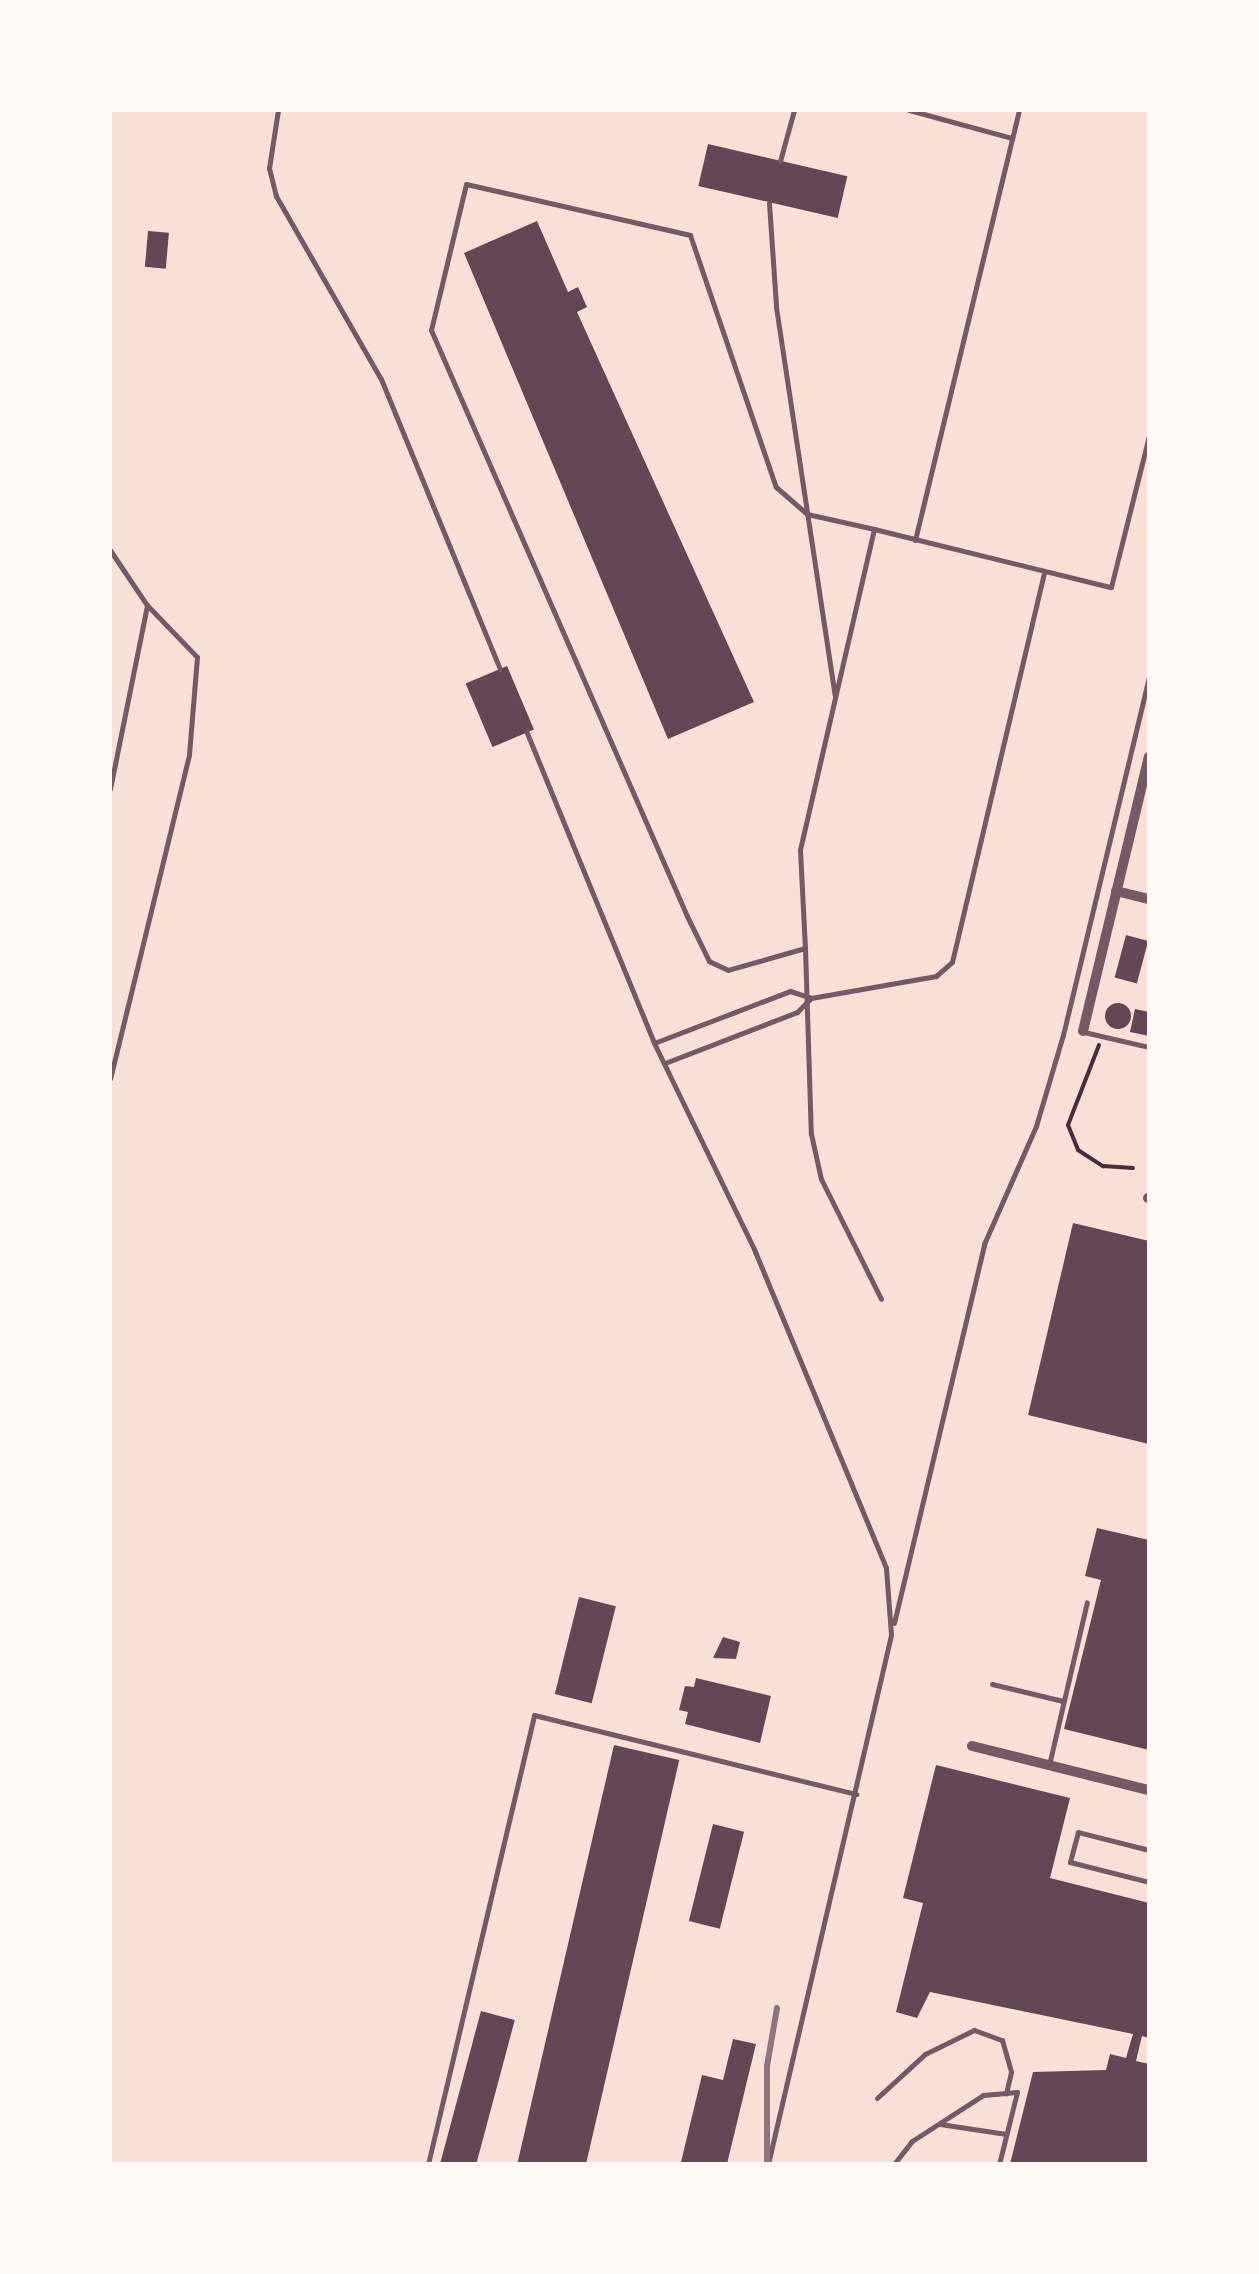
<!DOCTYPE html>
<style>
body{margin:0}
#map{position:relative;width:1259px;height:2274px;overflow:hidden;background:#f7e1d7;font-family:Commissioner,sans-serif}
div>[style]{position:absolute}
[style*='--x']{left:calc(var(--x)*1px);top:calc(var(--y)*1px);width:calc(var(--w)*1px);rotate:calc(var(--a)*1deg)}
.building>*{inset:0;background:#644757;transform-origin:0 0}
.round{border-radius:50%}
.path>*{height:4px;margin:-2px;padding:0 2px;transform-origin:2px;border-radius:2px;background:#4a2c40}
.service>*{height:5px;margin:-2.5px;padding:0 2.5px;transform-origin:2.5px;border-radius:2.5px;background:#755966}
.minor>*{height:10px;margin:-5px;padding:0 5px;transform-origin:5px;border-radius:5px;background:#755966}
.rail>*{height:6px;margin:-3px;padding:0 3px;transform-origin:3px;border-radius:3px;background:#8f747c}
span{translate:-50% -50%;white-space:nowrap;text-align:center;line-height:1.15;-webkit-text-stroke:8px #fffaf5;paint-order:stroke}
.frame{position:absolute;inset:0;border:112px solid #fffaf5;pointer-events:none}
</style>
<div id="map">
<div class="building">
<div style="left:708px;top:144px;width:143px;height:43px;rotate:13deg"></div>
<div style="clip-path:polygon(537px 221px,568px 292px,578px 287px,587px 307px,577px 312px,754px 702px,668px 739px,464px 253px)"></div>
<div style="left:148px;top:231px;width:21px;height:36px;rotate:5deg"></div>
<div style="left:507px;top:666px;width:69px;height:45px;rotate:67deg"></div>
<div style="left:1126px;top:935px;width:23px;height:44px;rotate:15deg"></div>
<div class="round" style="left:1105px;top:1003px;width:26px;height:26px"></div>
<div style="clip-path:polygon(1135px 1009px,1149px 1012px,1149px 1036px,1130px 1032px)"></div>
<div style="clip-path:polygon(1073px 1223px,1149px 1241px,1149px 1444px,1028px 1415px)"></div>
<div style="clip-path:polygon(1097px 1528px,1149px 1540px,1149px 1750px,1064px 1729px,1101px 1580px,1085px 1576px)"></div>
<div style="left:579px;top:1597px;width:38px;height:100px;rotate:14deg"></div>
<div style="clip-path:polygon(723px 1637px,740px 1642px,736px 1659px,713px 1658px)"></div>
<div style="clip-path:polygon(696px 1678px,771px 1696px,760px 1743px,685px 1724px,688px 1712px,679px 1710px,685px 1686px,694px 1687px)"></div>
<div style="left:614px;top:1745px;width:67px;height:431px;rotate:13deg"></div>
<div style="clip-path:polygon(936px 1765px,1070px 1798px,1050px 1878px,1149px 1903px,1149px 2038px,1142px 2036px,1136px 2061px,1149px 2064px,1149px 2164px,1010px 2164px,1033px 2072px,1106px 2070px,1110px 2054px,1126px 2058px,1133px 2034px,930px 1992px,917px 2018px,896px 2012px,923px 1903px,903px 1898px)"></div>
<div style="left:713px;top:1824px;width:32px;height:100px;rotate:14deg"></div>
<div style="left:481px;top:2011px;width:35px;height:157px;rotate:15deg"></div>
<div style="clip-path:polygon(733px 2039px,756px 2044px,727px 2164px,681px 2162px,702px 2075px,723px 2080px)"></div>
</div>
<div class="path">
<div style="--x:1099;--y:1045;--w:86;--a:111.2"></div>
<div style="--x:1068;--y:1125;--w:27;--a:68"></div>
<div style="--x:1078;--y:1150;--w:30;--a:33"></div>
<div style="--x:1103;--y:1166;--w:30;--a:4"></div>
</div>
<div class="service">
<div style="--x:278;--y:110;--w:59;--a:98.8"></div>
<div style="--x:269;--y:168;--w:29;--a:76"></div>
<div style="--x:276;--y:196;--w:211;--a:60.2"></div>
<div style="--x:381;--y:379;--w:313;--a:67.7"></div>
<div style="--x:909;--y:110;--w:107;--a:15.2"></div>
<div style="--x:780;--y:161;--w:53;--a:-74.6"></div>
<div style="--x:769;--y:203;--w:104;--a:86.1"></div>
<div style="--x:776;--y:307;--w:392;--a:81.4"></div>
<div style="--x:874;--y:529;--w:329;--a:103"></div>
<div style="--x:800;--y:850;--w:98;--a:87.1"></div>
<div style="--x:805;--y:948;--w:80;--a:164.1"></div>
<div style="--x:728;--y:970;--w:21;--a:-155"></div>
<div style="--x:709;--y:961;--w:50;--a:-116.1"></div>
<div style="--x:687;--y:916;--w:639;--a:-113.6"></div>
<div style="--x:431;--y:330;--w:150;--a:-76.5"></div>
<div style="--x:466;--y:184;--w:230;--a:12.8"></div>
<div style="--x:690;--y:235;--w:266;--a:71.2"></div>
<div style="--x:776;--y:487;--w:41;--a:41.1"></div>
<div style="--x:807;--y:514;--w:69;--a:12.6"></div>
<div style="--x:874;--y:529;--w:244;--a:13.8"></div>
<div style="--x:1111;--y:587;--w:156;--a:-75.9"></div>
<div style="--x:915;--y:540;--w:442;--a:-76.4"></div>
<div style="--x:110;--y:550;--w:66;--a:56.1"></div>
<div style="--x:147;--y:605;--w:72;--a:46.1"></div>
<div style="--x:197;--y:657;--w:98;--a:94.7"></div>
<div style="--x:189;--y:755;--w:333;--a:103.7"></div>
<div style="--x:527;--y:733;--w:335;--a:67.7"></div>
<div style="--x:654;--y:1043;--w:229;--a:64.1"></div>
<div style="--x:754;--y:1249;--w:345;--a:67.5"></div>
<div style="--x:886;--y:1568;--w:67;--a:85.7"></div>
<div style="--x:891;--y:1635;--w:543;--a:103.09"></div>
<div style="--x:110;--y:789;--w:188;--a:-78.6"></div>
<div style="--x:805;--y:948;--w:186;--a:88.2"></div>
<div style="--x:811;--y:1134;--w:46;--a:77.5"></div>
<div style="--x:821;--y:1179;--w:134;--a:63.4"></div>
<div style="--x:1084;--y:1032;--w:67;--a:13"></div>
<div style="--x:654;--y:1043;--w:146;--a:-20.9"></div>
<div style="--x:790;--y:991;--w:22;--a:18"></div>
<div style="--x:811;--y:998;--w:127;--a:-10"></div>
<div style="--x:936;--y:976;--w:21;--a:-41"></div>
<div style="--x:952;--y:962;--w:401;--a:-76.7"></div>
<div style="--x:665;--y:1063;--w:142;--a:-21.1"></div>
<div style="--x:797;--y:1012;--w:20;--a:-45"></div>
<div style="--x:894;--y:1623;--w:390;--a:-76.6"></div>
<div style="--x:984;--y:1244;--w:129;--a:-66.2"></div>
<div style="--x:1036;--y:1126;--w:95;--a:-73.5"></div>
<div style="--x:1063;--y:1035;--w:369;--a:-76.5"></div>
<div style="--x:992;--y:1684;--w:73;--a:13.5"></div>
<div style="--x:1049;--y:1765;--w:167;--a:-76.9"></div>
<div style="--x:1149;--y:1850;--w:73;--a:-165.8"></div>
<div style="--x:1078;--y:1832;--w:31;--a:105"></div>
<div style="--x:1070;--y:1862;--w:81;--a:14.2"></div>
<div style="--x:877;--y:2098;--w:65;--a:-42.5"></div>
<div style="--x:925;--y:2054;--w:55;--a:-26.1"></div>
<div style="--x:974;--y:2030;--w:30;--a:20"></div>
<div style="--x:1002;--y:2040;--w:33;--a:74"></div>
<div style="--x:1011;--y:2072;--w:22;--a:103"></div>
<div style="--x:940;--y:2124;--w:67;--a:8.6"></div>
<div style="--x:428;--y:2164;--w:461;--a:-76.7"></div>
<div style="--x:534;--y:1715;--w:332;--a:13.8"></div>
<div style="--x:894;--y:2164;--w:29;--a:-52"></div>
<div style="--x:912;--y:2141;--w:85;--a:-32.9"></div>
<div style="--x:983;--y:2095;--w:34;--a:-5"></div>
<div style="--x:1017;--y:2092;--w:74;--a:104"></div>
</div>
<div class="minor">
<div style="--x:1116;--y:891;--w:34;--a:14"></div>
<div style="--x:1083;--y:1031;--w:282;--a:-76.5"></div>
<div style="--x:1148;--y:1198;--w:1;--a:0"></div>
<div style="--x:972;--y:1746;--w:182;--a:14"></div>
</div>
<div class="rail">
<div style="--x:767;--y:2164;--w:98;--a:-90"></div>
<div style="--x:767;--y:2066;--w:59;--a:-80.2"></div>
</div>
<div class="frame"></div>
</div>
